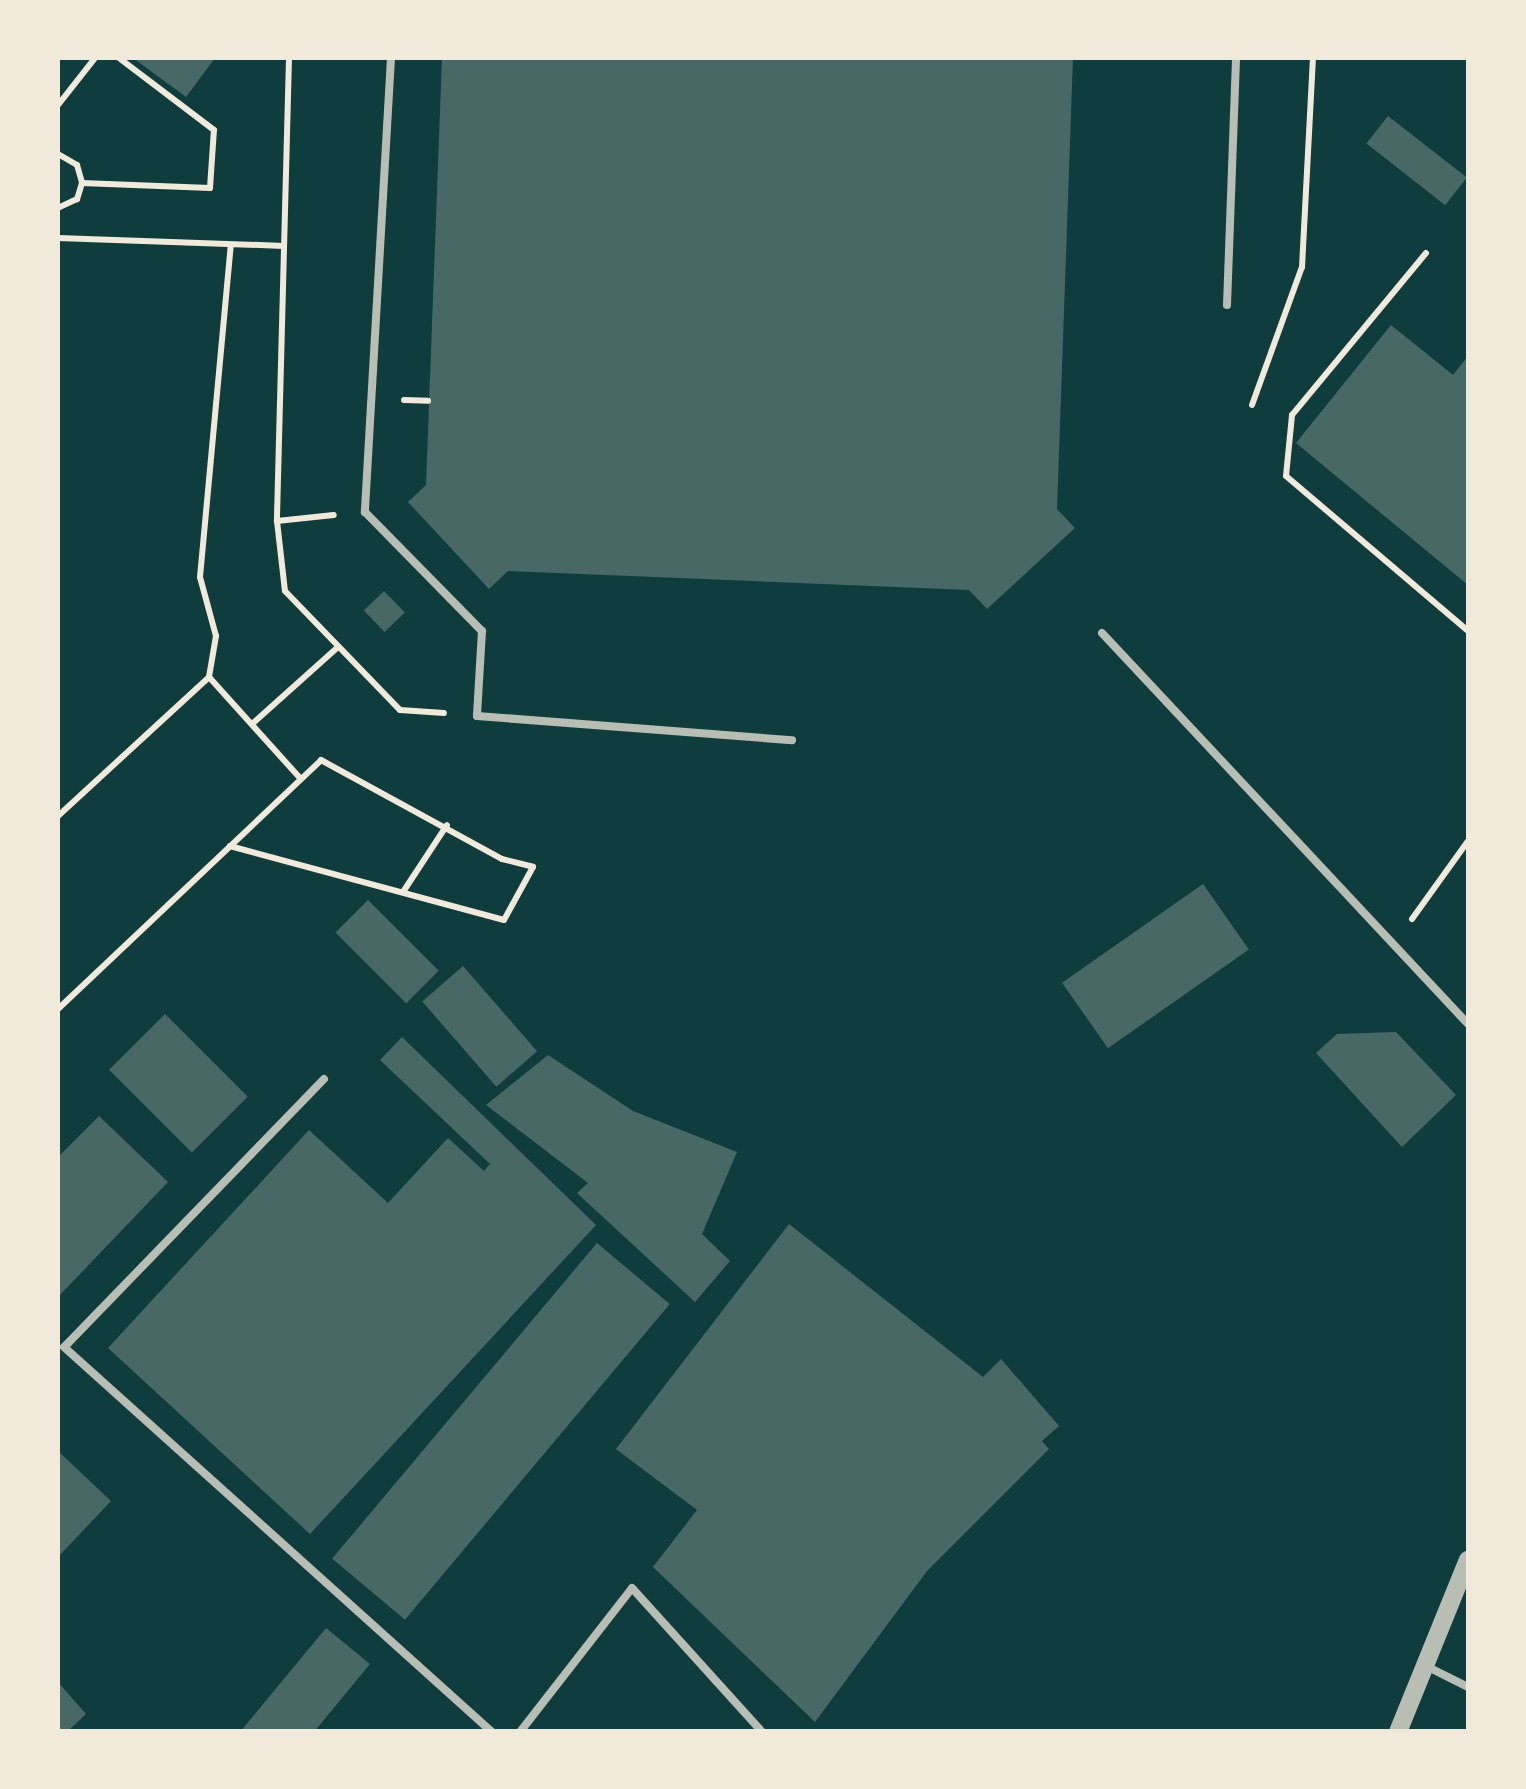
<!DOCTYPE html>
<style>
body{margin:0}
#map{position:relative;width:1526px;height:1789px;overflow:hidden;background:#0f3d3e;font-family:Spectral,serif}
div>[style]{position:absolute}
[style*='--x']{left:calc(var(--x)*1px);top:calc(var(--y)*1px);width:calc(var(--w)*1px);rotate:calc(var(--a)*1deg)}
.building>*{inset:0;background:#486865;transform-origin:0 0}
.path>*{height:6px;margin:-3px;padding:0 3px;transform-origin:3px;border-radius:3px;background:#f1e9da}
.service>*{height:8px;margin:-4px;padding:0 4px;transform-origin:4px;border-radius:4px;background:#b8beb3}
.tertiary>*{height:18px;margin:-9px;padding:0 9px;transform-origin:9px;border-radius:9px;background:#b8beb3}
span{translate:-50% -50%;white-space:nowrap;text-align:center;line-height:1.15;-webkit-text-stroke:10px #f1e9da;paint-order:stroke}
.frame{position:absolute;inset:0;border:60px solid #f1e9da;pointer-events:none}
</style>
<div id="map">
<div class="building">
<div style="clip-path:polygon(133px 58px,215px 58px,186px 97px)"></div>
<div style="clip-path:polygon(442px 58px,1073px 58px,1057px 509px,1075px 528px,987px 609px,969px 590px,508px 571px,489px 589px,408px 502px,426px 485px)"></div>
<div style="left:1388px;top:116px;width:100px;height:35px;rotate:38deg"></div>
<div style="clip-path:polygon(1391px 325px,1453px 375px,1468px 356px,1468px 585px,1296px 443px)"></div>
<div style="left:384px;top:591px;width:30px;height:28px;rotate:46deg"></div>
<div style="left:1203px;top:884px;width:80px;height:172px;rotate:55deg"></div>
<div style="left:368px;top:900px;width:100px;height:46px;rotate:45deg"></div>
<div style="left:463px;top:966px;width:113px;height:54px;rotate:49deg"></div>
<div style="left:165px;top:1014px;width:117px;height:79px;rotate:45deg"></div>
<div style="clip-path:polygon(1396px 1032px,1456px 1095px,1402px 1147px,1316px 1053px,1337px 1034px)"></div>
<div style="clip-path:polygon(402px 1037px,596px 1225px,310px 1534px,108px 1348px,309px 1130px,388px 1203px,448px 1138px,484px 1171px,490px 1164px,380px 1060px)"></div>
<div style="clip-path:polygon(548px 1055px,633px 1111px,737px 1152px,702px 1234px,730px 1261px,695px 1302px,577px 1193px,588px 1183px,486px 1105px)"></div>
<div style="clip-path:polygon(99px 1116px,168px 1182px,58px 1297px,58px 1157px)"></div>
<div style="clip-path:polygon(789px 1224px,983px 1377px,1001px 1359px,1059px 1426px,1042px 1441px,1049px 1449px,927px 1571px,815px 1722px,653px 1567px,697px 1510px,616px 1449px)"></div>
<div style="left:597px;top:1243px;width:95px;height:412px;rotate:40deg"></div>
<div style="clip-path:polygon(58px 1451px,111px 1501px,58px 1557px)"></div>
<div style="clip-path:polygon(326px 1628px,370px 1664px,314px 1732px,240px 1732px)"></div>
<div style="clip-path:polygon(58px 1682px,86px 1714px,67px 1732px,58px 1732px)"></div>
</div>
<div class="path">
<div style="--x:289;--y:58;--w:463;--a:91.5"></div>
<div style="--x:277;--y:521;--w:70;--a:83.5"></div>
<div style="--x:285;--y:591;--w:165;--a:46"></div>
<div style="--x:400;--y:710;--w:44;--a:3.9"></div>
<div style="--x:58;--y:105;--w:60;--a:-51.8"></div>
<div style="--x:58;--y:154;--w:22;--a:30"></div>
<div style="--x:77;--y:165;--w:19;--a:74"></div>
<div style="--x:82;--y:183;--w:17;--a:107"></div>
<div style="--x:77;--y:199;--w:21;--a:155"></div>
<div style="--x:82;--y:183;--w:128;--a:2.2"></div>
<div style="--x:210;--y:188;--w:58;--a:-86.1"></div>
<div style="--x:214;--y:130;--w:119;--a:-142.8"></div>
<div style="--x:58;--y:238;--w:226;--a:2"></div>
<div style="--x:1426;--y:253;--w:210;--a:129.6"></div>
<div style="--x:1292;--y:415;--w:61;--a:95.6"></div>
<div style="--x:1286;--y:476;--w:239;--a:40.4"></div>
<div style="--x:404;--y:400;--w:24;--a:2"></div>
<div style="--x:1252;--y:405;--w:147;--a:-70.1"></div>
<div style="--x:1302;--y:267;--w:209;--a:-87"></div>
<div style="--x:277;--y:521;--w:57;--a:-6"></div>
<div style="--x:209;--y:677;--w:137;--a:48"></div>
<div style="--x:252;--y:724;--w:115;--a:-41.8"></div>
<div style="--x:58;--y:816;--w:205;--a:-42.6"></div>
<div style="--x:209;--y:677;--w:42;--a:-80.3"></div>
<div style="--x:216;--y:636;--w:61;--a:-105.2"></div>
<div style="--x:200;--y:577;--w:333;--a:-84.7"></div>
<div style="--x:403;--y:892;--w:80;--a:-56.7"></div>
<div style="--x:1412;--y:919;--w:96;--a:-54.3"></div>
<div style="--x:58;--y:1009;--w:362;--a:-43.4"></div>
<div style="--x:321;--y:760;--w:206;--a:28.7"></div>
<div style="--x:502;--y:859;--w:32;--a:14"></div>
<div style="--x:533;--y:867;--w:60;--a:118.7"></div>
<div style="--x:504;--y:920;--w:284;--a:-164.9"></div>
</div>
<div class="service">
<div style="--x:391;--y:58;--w:455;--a:93.3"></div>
<div style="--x:365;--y:512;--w:167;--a:45.5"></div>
<div style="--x:482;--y:631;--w:85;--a:93.4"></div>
<div style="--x:477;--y:716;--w:316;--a:4.4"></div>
<div style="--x:1227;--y:305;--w:247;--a:-87.9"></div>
<div style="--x:1102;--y:633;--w:536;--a:46.89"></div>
<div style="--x:324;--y:1079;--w:373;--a:134.1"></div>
<div style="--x:64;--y:1347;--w:576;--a:41.97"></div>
<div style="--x:1428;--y:1667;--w:45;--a:26.6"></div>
<div style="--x:520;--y:1732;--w:182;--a:-52.1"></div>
<div style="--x:632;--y:1588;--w:194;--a:47.9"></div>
</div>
<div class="tertiary">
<div style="--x:1398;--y:1732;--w:186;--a:-67.9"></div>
</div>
<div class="frame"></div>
</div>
